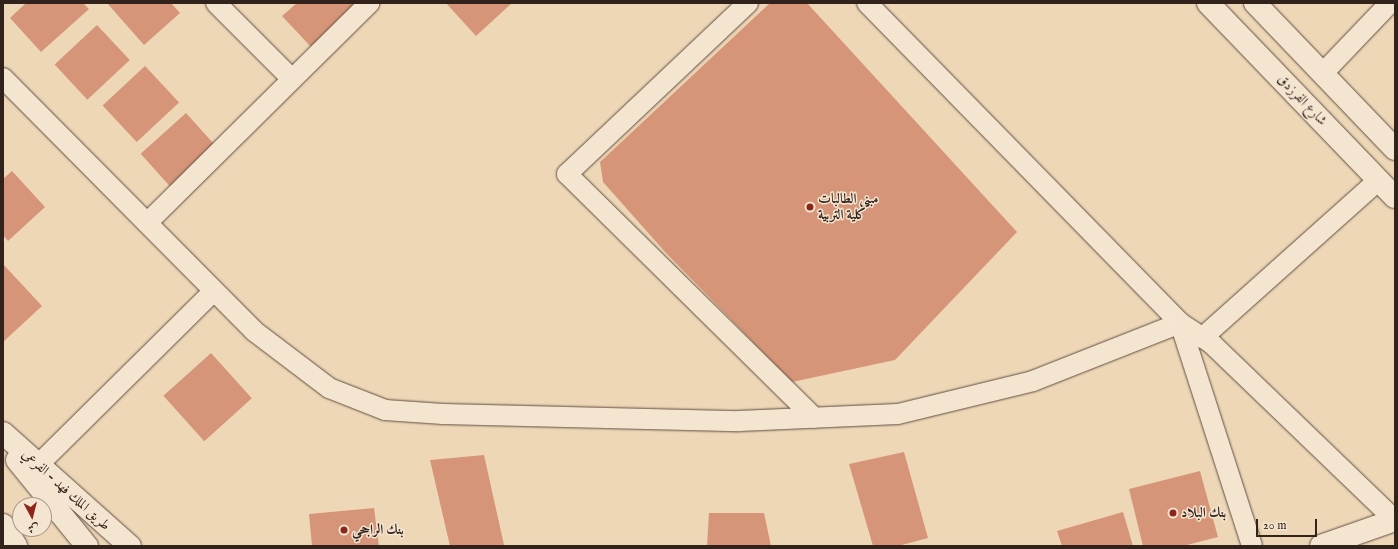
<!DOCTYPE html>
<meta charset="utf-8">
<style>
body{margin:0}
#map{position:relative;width:1398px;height:549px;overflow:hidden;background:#eed7b7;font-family:"IM FELL English",Amiri,serif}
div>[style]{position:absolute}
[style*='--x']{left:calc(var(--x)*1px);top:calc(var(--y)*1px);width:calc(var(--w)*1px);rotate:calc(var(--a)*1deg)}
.building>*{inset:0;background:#d69578;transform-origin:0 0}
.roads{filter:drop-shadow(0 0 1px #604f42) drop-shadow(0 0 1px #604f42)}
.street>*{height:20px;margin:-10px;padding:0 10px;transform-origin:10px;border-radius:10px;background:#f4e5d0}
.secondary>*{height:22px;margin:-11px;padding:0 11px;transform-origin:11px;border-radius:11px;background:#f4e5d0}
.dots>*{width:11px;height:11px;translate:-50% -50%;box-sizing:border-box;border:2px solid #f4e5d0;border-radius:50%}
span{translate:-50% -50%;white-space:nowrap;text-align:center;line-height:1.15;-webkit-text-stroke:3px #f4e5d0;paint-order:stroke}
.street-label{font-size:14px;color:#31221b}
.poi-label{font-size:14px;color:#31221b;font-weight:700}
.left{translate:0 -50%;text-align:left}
.frame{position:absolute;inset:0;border:4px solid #31221b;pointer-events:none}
.north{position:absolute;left:12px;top:497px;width:40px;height:40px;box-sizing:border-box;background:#f4e5d0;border:1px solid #a69788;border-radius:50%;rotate:173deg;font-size:11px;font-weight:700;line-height:16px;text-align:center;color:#31221b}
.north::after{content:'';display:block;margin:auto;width:14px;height:18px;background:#8f2418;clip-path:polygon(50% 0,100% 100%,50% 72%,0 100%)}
.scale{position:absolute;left:1256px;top:519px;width:61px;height:18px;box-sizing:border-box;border:2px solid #31221b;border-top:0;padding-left:5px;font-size:12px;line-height:14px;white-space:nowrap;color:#31221b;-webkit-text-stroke:3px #f4e5d0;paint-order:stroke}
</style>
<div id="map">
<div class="building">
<div style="clip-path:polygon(26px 3px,83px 3px,89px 9px,41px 52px,10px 18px)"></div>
<div style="clip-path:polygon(107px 3px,171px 3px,180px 13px,144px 45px)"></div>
<div style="clip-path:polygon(297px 3px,364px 3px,313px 49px,282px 16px)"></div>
<div style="clip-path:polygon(446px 3px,512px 3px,476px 36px)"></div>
<div style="clip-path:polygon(770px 3px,807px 3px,1017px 232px,895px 360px,792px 382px,666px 253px,603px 182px,600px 162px)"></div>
<div style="left:97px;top:25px;width:48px;height:58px;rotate:47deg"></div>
<div style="left:145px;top:66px;width:50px;height:58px;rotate:47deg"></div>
<div style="left:186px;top:113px;width:45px;height:61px;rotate:48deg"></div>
<div style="clip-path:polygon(12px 171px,45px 207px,8px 241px,3px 235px,3px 179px)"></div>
<div style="clip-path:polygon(3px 264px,42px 306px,3px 342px)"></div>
<div style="left:211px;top:353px;width:61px;height:64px;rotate:48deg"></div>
<div style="clip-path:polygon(904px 452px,928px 538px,898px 546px,873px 546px,849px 464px)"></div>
<div style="clip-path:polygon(484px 455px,504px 545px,450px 546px,430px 460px)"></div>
<div style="clip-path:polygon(1200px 471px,1218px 537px,1183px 546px,1143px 546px,1129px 489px)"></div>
<div style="clip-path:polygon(374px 508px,379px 546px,312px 546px,309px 514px)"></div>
<div style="clip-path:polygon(1123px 512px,1133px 546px,1062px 546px,1057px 531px)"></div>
<div style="clip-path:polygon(709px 513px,764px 513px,771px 546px,707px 546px)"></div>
</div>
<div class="roads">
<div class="street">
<div style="--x:216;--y:3;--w:107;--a:45"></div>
<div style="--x:748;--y:3;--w:249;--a:136.6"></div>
<div style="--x:567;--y:174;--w:347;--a:44.6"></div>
<div style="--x:867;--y:3;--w:448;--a:45.6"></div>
<div style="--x:1180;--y:323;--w:38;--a:33"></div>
<div style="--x:1212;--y:344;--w:254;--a:43.9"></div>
<div style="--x:1323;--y:73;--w:97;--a:-46.3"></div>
<div style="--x:3;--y:78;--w:356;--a:45.2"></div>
<div style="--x:254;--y:331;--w:94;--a:37.2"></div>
<div style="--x:329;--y:388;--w:60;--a:21.4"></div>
<div style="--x:385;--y:410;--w:58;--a:3.9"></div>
<div style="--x:443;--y:414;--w:296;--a:1.4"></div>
<div style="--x:739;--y:421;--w:159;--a:-2.5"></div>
<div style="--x:898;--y:414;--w:139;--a:-13.7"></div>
<div style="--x:1033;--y:381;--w:158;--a:-21.5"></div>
<div style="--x:1180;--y:323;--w:234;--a:72.1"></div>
<div style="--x:147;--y:223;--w:313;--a:-44.7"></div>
<div style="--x:1202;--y:338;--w:237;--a:-41.8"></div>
<div style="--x:38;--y:465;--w:247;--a:-44.7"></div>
</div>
<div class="secondary">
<div style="--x:1208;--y:3;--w:269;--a:46.1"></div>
<div style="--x:1255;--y:3;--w:202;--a:46.2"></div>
<div style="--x:3;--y:433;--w:170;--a:41.7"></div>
<div style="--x:17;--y:460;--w:111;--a:50.9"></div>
<div style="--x:3;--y:525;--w:25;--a:58"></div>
<div style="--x:1321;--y:546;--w:78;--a:-19.4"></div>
</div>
</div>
<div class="dots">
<div style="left:810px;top:207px;background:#8f2418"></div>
<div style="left:1173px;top:513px;background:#8f2418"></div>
<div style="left:344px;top:530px;background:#8f2418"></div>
</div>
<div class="street-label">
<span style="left:1302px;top:100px;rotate:46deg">شارع الفرزدق</span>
<span style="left:66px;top:490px;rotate:42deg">طريق الملك فهد - الفرعي</span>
</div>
<div class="poi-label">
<span class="left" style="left:818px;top:207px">مبنى الطالبات<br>كلية التربية</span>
<span class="left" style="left:1181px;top:513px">بنك البلاد</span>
<span class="left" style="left:352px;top:530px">بنك الراجحي</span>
</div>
<div class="frame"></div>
<div class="north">ش</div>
<div class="scale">20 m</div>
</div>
